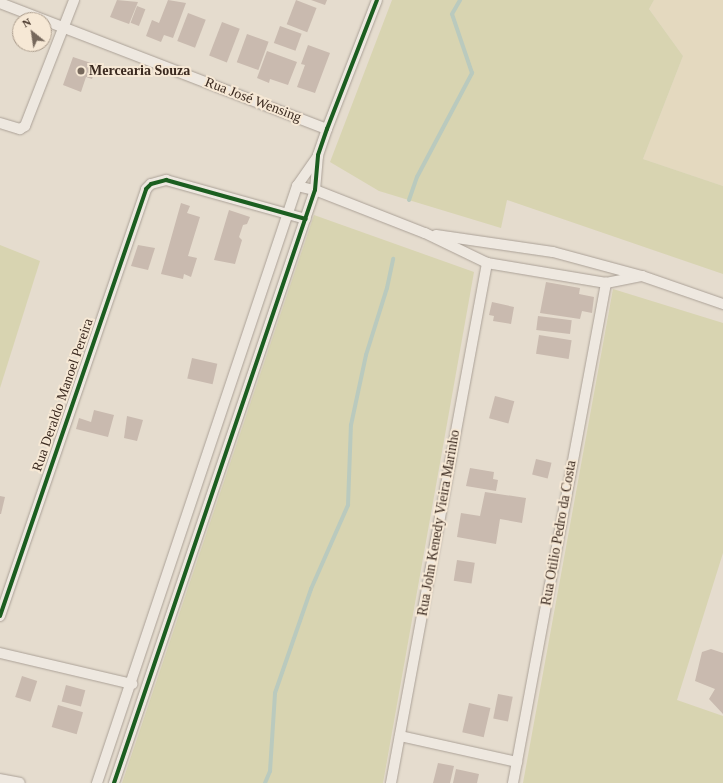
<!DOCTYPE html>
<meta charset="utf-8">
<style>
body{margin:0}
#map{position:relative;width:723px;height:783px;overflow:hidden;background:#e5dcce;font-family:"Times New Roman",serif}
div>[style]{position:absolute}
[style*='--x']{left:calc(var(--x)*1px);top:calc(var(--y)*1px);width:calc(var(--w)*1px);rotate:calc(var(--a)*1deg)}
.farmland>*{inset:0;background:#e4d9bf}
.green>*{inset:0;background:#d8d4b1}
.stream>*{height:4px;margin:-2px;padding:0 2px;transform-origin:2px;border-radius:2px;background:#bacabe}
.building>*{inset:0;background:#c9baaf;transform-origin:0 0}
.roads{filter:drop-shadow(0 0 1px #aba197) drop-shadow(0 0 1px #aba197)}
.minor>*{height:10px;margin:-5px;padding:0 5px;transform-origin:5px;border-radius:5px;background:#eee8e0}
.cycleway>*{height:4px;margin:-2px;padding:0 2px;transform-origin:2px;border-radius:2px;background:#1b5e20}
.dots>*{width:11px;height:11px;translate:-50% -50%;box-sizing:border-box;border:2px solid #f6e8d5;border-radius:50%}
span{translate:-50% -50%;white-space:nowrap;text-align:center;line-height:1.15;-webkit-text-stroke:4px #f6e8d5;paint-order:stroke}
.poi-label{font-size:14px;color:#3a291f;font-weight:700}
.left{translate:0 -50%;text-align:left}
.street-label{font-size:14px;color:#3a291f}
.north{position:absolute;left:12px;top:12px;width:40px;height:40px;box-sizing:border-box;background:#f6e8d5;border:1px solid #ab9c8c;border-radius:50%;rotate:330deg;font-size:11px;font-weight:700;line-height:16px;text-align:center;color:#3a291f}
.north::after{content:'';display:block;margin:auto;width:14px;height:18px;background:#76685c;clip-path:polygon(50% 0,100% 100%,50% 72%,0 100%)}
</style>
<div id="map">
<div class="farmland">
<div style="clip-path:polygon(654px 0,723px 0,723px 186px,643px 159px,683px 56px,649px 9px)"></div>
</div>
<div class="green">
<div style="clip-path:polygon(392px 0,654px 0,649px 9px,683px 56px,643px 159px,723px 186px,723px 274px,507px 200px,501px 228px,379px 191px,330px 162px)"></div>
<div style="clip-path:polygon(314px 215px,474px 272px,383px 783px,122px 783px)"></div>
<div style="clip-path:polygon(0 245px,40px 261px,0 388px)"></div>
<div style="clip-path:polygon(613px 289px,723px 323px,723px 553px,677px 700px,723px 716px,723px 783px,523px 783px)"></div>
</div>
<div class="stream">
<div style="--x:409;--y:200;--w:24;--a:-71"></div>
<div style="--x:417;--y:177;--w:118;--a:-62.1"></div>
<div style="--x:472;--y:73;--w:62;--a:-108.7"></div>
<div style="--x:452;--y:14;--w:16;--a:-60"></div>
<div style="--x:265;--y:783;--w:13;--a:-67"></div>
<div style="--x:270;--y:771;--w:78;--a:-86.3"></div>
<div style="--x:275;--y:693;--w:110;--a:-70.9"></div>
<div style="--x:311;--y:589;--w:92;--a:-66.2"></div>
<div style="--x:348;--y:505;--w:80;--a:-87.9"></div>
<div style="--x:351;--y:425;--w:72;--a:-77.9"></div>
<div style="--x:366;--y:355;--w:70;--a:-72.6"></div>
<div style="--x:387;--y:288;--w:30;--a:-78"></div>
</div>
<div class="building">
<div style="clip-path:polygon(117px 0,138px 2px,129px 24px,110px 17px)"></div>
<div style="clip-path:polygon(168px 0,186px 3px,173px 38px,164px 35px,161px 42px,146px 36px,152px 20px,159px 23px)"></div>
<div style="left:296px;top:0;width:22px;height:26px;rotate:21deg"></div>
<div style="clip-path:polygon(311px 0,327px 0,325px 5px)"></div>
<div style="left:137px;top:6px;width:9px;height:18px;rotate:21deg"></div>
<div style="left:188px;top:13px;width:19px;height:30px;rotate:21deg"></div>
<div style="left:222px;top:22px;width:19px;height:36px;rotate:21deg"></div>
<div style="left:280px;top:26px;width:23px;height:18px;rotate:20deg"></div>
<div style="left:247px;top:34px;width:23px;height:30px;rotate:20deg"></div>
<div style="clip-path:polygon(308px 45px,330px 53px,315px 93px,297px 87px,305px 65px,301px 64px)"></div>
<div style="clip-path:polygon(267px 51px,297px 62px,288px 85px,270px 79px,269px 83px,257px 78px)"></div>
<div style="clip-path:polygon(73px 57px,97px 65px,92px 79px,86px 77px,81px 92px,63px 85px)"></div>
<div style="clip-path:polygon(181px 203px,190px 206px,187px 213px,200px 217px,188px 256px,197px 258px,191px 277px,184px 274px,183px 279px,161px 274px)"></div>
<div style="clip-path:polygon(229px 210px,250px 217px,247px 224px,243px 225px,239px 237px,242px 240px,235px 264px,214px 260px)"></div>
<div style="clip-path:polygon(138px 245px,155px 248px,148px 270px,131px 266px)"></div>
<div style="clip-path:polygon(546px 282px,580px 288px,579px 294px,594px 297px,592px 313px,582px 311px,580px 319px,540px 313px)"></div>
<div style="clip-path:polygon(492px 302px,514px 307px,511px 324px,493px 321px,494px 316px,489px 315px)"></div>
<div style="left:538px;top:316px;width:34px;height:14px;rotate:7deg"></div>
<div style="left:539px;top:335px;width:33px;height:19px;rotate:9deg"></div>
<div style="left:192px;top:358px;width:26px;height:21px;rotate:13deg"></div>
<div style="left:495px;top:396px;width:20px;height:23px;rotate:15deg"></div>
<div style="clip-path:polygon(94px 410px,114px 415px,108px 437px,76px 429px,79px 418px,91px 422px)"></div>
<div style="clip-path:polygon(127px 416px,143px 420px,137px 441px,124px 438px)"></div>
<div style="left:536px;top:459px;width:16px;height:16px;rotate:14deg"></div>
<div style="clip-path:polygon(470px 468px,494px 472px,493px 479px,498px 480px,496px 491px,466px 486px)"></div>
<div style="clip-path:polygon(485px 492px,526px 498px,522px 523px,500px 519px,496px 544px,457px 537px,461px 513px,480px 516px)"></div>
<div style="clip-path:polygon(0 496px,5px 497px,1px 514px,0 514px)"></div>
<div style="left:457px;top:560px;width:18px;height:21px;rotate:9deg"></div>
<div style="clip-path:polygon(711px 649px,723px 653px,723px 714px,709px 699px,715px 689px,695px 681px,702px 652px)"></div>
<div style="left:22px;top:676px;width:16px;height:22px;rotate:18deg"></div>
<div style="left:66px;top:685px;width:20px;height:17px;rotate:15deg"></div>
<div style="left:498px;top:694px;width:15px;height:25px;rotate:11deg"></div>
<div style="left:469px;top:703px;width:22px;height:30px;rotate:13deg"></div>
<div style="left:58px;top:705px;width:26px;height:23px;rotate:16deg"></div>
<div style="clip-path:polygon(438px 763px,454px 766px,450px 783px,433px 783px)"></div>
<div style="clip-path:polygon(456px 769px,479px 774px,477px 783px,453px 783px)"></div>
</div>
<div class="roads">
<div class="minor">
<div style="--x:0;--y:3;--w:350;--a:21.1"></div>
<div style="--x:0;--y:123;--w:21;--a:17"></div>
<div style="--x:20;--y:129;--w:6;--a:-31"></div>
<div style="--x:25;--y:126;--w:135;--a:-68.7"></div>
<div style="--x:297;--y:186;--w:18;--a:13"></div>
<div style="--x:315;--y:190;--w:118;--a:21.4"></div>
<div style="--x:425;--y:233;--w:69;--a:25.8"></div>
<div style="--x:487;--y:263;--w:121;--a:9.5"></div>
<div style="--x:606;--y:283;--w:37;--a:-11"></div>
<div style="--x:436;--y:235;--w:118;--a:8.3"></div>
<div style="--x:553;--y:252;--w:92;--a:15.1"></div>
<div style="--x:642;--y:276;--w:86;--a:19.1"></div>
<div style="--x:0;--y:616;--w:451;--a:-71.1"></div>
<div style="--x:146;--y:189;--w:7;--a:-45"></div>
<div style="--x:151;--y:184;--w:16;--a:-15"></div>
<div style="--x:166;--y:180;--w:145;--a:15.6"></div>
<div style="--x:0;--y:653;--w:136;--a:13.2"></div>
<div style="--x:400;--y:736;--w:120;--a:12.5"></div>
<div style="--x:0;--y:779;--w:20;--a:11"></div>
<div style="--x:97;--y:783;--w:630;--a:-71.48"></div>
<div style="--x:297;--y:186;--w:37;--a:-55"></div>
<div style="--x:114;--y:783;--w:626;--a:-71.28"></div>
<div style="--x:315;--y:190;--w:35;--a:-85"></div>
<div style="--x:318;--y:155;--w:28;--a:-71"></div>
<div style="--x:327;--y:129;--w:138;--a:-68.8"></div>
<div style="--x:391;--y:783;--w:529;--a:-79.54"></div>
<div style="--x:513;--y:783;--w:509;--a:-79.46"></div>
</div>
</div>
<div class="cycleway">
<div style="--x:0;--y:616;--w:451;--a:-71.1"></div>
<div style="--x:146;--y:189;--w:7;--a:-45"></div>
<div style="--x:151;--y:184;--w:16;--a:-15"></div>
<div style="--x:166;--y:180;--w:145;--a:15.6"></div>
<div style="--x:114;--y:783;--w:626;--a:-71.28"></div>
<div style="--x:315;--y:190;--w:35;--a:-85"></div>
<div style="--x:318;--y:155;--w:28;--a:-71"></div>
<div style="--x:327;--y:129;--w:138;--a:-68.8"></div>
</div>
<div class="dots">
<div style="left:81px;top:71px;background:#76685c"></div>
</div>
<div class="poi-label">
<span class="left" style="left:89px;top:71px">Mercearia Souza</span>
</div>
<div class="street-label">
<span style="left:253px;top:100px;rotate:21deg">Rua José Wensing</span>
<span style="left:63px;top:395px;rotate:-71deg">Rua Deraldo Manoel Pereira</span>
<span style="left:439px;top:523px;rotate:-80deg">Rua John Kenedy Vieira Marinho</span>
<span style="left:559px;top:533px;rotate:-80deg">Rua Otilio Pedro da Costa</span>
</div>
<div class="north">N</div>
</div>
